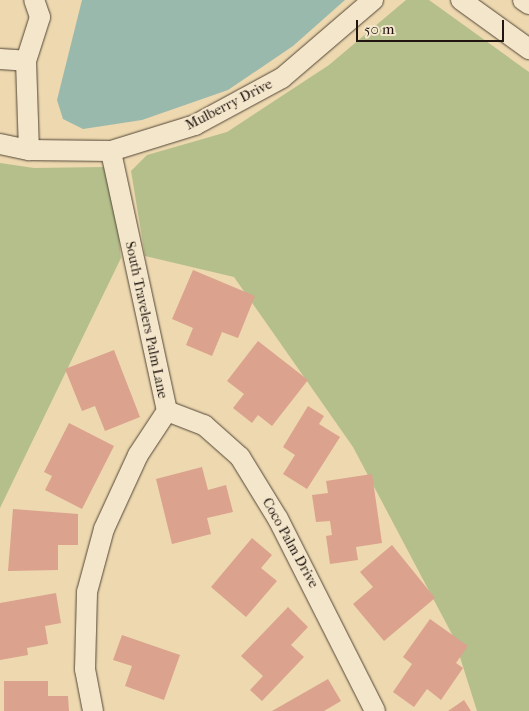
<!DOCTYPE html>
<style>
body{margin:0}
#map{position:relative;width:529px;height:711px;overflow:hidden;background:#edd8af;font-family:"IM FELL French Canon",serif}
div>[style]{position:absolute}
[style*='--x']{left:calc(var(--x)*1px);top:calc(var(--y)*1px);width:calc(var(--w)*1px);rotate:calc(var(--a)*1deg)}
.green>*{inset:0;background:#b5bf8c}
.water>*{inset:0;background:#99b9ad}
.building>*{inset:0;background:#dba28d}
.roads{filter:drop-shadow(0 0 1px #534638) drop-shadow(0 0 1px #534638)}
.minor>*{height:20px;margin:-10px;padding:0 10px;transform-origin:10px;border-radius:10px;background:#f3e6cb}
span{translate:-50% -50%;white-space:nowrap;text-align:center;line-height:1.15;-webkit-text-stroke:4.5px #f3e6cb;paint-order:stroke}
.street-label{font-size:14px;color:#201510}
.scale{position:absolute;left:356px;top:20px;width:148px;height:22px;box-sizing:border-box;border:2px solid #201510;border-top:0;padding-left:6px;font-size:15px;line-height:18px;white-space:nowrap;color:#201510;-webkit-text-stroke:4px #f3e6cb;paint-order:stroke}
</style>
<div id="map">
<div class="green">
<div style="clip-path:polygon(406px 0,429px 0,529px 72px,529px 711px,477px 711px,454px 638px,353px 447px,234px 277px,145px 256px,131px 171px,147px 155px,227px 132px,329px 65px)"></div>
<div style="clip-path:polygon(0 163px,34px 168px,104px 167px,113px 181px,121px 258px,0 508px)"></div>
</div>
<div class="water">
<div style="clip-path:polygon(82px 0,345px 0,293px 46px,228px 90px,142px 120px,83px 129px,63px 119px,57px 100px)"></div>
</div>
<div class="building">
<div style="clip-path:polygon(193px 270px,255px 296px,238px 338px,222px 332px,212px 356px,186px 345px,193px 328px,172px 319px)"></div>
<div style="clip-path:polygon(258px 341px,308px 380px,272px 426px,258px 415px,252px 423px,233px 408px,244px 394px,227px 381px)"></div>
<div style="clip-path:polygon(114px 350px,140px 417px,105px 431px,95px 406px,82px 411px,65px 369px)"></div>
<div style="clip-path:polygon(308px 406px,324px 416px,319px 424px,340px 437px,307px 489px,283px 474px,295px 455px,283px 447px)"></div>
<div style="clip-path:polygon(69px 423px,114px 446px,82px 509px,45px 490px,52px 476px,44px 472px)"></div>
<div style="clip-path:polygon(202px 467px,208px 490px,226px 485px,233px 512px,207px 518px,211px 534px,172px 544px,156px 479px)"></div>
<div style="clip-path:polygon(372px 474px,382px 543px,356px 547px,358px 560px,330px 564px,326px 536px,332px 535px,330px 521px,316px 522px,312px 495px,328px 493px,326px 481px)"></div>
<div style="clip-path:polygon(13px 509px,78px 514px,78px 545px,58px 545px,58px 570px,8px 571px)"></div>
<div style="clip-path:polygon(252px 538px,272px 555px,261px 568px,277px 581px,246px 617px,211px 587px)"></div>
<div style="clip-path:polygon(392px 545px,435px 598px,384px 641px,353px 604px,373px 587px,360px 572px)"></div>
<div style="clip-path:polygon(56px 593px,61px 623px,45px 626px,48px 644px,27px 648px,28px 655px,0 660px,0 603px)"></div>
<div style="clip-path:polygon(288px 607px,308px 627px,291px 645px,304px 657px,262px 701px,250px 690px,263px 676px,241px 656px)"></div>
<div style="clip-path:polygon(430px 619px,468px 646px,456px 663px,463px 668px,441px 700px,427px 689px,414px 707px,393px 692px,412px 664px,403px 657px)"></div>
<div style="clip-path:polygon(122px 635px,180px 655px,164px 700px,125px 686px,132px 666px,113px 660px)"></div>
<div style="clip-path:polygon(328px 679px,341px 701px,324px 711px,272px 711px)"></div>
<div style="clip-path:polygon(4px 681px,48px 681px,48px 696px,68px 696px,69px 711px,4px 711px)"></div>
<div style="clip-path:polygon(464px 700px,471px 711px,448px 711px)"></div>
</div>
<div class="roads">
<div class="minor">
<div style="--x:461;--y:0;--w:84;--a:35.8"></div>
<div style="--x:523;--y:0;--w:7;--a:34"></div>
<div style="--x:0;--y:59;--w:26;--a:4"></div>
<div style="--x:26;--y:61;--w:89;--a:88.1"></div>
<div style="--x:26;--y:61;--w:46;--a:-72.3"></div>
<div style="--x:40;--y:17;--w:18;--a:-109"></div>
<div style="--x:0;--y:144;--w:30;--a:12"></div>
<div style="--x:29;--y:150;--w:82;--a:0.7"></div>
<div style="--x:111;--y:151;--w:88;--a:-17.2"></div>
<div style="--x:195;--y:125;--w:99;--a:-28.4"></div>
<div style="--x:282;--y:78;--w:120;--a:-40.6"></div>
<div style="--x:167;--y:411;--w:40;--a:21"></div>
<div style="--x:204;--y:425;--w:48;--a:41.6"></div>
<div style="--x:240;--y:457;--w:73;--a:58.5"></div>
<div style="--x:278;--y:519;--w:215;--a:63.2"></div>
<div style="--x:93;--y:711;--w:43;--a:-100.8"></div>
<div style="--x:85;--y:669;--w:77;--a:-88.5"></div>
<div style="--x:87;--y:592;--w:65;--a:-74.9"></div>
<div style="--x:104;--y:529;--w:81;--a:-65.3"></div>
<div style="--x:138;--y:455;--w:53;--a:-56.6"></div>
<div style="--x:167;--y:411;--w:266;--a:-102.2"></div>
</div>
</div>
<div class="street-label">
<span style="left:229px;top:105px;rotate:-27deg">Mulberry Drive</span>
<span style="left:146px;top:320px;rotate:78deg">South Travelers Palm Lane</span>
<span style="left:290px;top:543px;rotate:61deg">Coco Palm Drive</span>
</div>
<div class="scale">50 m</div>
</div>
